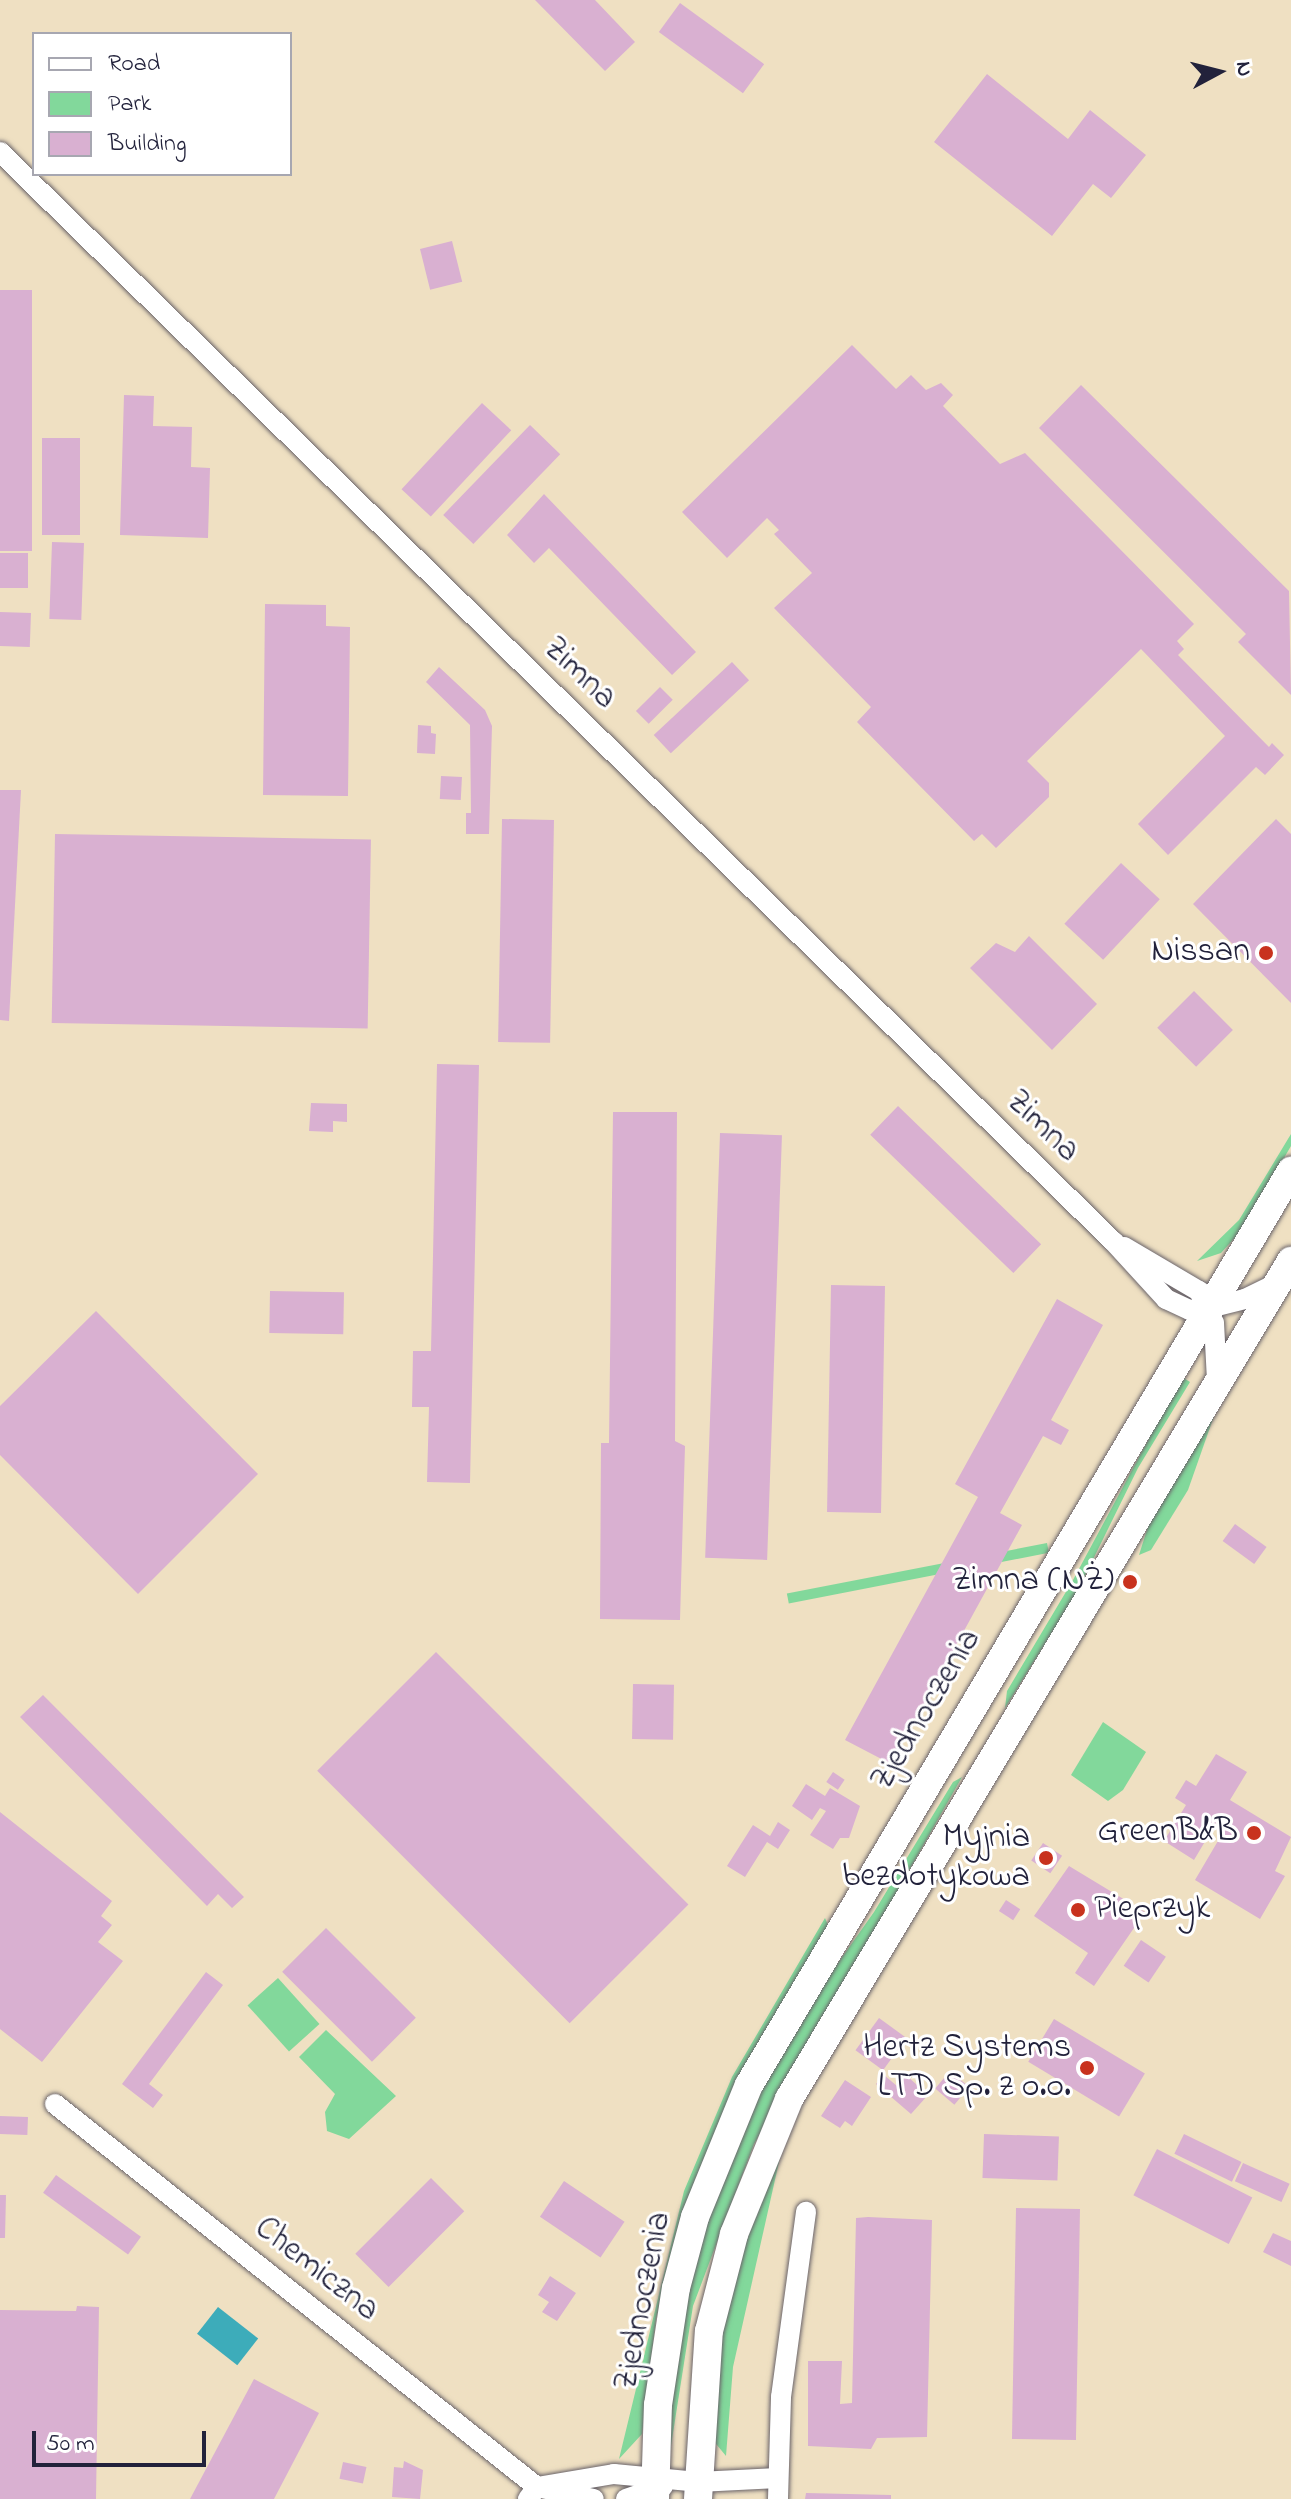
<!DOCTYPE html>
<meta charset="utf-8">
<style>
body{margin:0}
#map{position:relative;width:1291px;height:2499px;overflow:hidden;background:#efe0c2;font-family:"Indie Flower",sans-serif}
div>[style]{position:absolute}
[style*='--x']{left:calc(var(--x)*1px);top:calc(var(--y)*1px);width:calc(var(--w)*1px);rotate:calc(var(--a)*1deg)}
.green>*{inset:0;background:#82d89b;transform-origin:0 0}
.water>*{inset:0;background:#3dacba;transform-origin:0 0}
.building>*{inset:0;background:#d9b0d1;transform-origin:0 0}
.roads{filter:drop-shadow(0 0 2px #6a646a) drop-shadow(0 0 2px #6a646a)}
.street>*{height:20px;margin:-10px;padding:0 10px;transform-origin:10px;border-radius:10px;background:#fff}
.secondary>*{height:28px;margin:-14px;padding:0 14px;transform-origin:14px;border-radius:14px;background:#fff}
.dots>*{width:22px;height:22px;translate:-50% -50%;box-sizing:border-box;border:4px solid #fff;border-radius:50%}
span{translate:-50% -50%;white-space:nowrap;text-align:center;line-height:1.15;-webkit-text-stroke:6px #fff;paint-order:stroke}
.street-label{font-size:34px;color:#22223b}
.poi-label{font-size:34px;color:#22223b}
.right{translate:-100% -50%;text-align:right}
.left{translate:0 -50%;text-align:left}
.legend{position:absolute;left:32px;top:32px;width:260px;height:144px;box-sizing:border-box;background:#fff;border:2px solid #a7a7b1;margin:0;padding:10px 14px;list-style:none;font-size:24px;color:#22223b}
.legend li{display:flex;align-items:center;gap:16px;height:40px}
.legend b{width:40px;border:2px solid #a7a7b1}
.north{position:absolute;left:1179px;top:32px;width:80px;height:80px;-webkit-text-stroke:6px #fff;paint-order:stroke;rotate:83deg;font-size:22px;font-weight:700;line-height:32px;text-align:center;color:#22223b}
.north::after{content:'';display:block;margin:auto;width:28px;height:36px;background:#22223b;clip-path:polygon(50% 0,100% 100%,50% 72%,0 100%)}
.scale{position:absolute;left:32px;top:2431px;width:174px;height:36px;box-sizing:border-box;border:4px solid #22223b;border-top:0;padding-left:10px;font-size:24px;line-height:28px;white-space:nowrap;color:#22223b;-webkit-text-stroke:6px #fff;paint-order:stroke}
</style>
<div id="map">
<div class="green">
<div style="clip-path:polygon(1291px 1134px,1291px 1146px,1241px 1231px,1221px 1253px,1197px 1261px,1239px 1220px)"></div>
<div style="clip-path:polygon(1182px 1377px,1190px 1382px,1138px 1468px,1076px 1594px,1005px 1708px,1007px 1691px,1073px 1580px)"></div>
<div style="clip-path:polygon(1220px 1399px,1188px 1490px,1151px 1550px,1139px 1555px,1151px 1517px)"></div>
<div style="left:1047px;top:1543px;width:10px;height:265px;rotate:79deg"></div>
<div style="clip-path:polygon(1103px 1722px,1146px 1752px,1123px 1790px,1108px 1801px,1071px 1775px)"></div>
<div style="clip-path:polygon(962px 1777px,754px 2144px,693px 2306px,670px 2452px,666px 2433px,677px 2342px,703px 2231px,754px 2100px,816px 1994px,874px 1912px,953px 1782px)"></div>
<div style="clip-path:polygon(825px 1918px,828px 1925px,746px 2064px,695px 2179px,656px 2319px,642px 2434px,619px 2459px,684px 2191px,732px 2077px)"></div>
<div style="left:278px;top:1978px;width:62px;height:41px;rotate:48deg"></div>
<div style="clip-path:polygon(326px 2030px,396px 2096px,349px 2139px,327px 2131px,325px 2112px,335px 2094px,299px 2057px)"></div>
<div style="clip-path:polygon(781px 2153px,733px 2367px,726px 2456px,712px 2439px,718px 2353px,740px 2253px)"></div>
</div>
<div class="water">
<div style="left:218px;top:2307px;width:51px;height:34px;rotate:38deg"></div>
</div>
<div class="building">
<div style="clip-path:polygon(535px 0,595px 0,635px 42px,605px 71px)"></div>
<div style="left:680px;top:3px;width:104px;height:36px;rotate:36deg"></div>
<div style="clip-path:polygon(987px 74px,1068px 139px,1090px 110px,1146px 155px,1111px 198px,1093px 184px,1052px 236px,934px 142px)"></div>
<div style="left:452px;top:241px;width:42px;height:33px;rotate:76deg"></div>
<div style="left:0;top:290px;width:32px;height:261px"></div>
<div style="clip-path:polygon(852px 345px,896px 389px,911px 375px,926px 390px,941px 383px,953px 395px,943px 406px,1000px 464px,1025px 453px,1194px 624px,1177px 641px,1184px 649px,1178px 655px,1269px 747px,1272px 743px,1284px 755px,1265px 775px,1256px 767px,1168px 855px,1138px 824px,1225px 736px,1141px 649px,1027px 761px,1049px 783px,1049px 797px,996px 848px,982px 834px,974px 841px,857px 722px,871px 707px,774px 608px,812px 573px,774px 534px,779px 530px,767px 518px,727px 558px,682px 512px)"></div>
<div style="clip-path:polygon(1081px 385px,1289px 591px,1291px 695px,1238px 642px,1246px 634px,1039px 428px)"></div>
<div style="clip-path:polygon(124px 395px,154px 396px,153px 426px,192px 427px,191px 467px,210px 468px,208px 538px,120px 535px)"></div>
<div style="left:482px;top:403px;width:40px;height:118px;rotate:43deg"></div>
<div style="left:530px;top:425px;width:42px;height:125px;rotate:44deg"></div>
<div style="left:42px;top:438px;width:38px;height:97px"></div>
<div style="clip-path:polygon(544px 494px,696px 652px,672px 675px,549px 548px,534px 563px,507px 535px)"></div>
<div style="left:52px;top:542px;width:32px;height:77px;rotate:2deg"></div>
<div style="left:0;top:553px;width:28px;height:35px"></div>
<div style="clip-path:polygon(265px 604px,326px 605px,326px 626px,350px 627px,348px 796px,263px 795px)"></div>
<div style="left:0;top:612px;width:31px;height:34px;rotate:2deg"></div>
<div style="left:732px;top:662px;width:25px;height:107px;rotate:47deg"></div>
<div style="clip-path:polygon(439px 667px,485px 710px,492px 726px,489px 834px,466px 834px,466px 813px,471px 813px,470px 725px,426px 682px)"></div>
<div style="left:660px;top:687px;width:18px;height:34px;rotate:45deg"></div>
<div style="clip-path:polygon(418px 725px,431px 726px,431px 733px,436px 734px,435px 754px,417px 753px)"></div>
<div style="left:441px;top:776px;width:21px;height:23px;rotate:3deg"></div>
<div style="clip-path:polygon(0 790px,21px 790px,9px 1021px,0 1020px)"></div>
<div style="left:502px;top:819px;width:52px;height:223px;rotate:1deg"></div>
<div style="clip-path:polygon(1276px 819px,1291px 834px,1291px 1003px,1193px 904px)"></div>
<div style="left:55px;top:834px;width:316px;height:189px;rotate:1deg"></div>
<div style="left:1121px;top:863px;width:53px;height:83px;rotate:43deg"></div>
<div style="clip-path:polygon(1029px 936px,1097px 1004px,1052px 1050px,970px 968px,996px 943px,1015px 952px)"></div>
<div style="left:1194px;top:991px;width:55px;height:52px;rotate:45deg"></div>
<div style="clip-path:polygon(437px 1064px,479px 1065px,470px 1483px,427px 1482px,429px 1407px,412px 1407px,413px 1351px,431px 1351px)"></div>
<div style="clip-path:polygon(311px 1103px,347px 1104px,347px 1122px,333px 1121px,333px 1132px,309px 1131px)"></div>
<div style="left:898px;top:1106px;width:199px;height:40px;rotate:44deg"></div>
<div style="clip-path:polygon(613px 1112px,677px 1112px,675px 1441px,685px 1446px,680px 1620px,600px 1619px,601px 1443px,609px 1443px)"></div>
<div style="left:720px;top:1133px;width:62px;height:425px;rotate:2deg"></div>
<div style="left:831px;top:1285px;width:54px;height:227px;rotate:1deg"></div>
<div style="left:270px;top:1291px;width:74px;height:42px;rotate:1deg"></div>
<div style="clip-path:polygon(1057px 1299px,1103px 1325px,1051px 1420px,1069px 1430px,1061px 1445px,1043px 1436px,1000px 1513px,1022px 1525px,891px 1764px,845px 1740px,978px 1497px,955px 1484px)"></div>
<div style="clip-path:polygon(96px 1311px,258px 1474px,138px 1594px,0 1455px,0 1406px)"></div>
<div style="left:1235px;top:1524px;width:39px;height:21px;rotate:36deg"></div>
<div style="left:436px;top:1652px;width:357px;height:168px;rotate:45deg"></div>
<div style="left:633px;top:1684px;width:41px;height:55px;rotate:1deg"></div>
<div style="clip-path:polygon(43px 1695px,244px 1897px,232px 1908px,218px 1894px,207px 1906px,20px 1717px)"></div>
<div style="clip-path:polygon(1216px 1754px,1247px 1772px,1230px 1800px,1291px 1837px,1275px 1871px,1285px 1876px,1260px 1919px,1195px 1880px,1225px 1829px,1216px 1823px,1194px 1860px,1164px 1841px,1186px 1805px,1175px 1798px,1186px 1780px,1196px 1786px)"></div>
<div style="left:833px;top:1772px;width:14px;height:12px;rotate:34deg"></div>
<div style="clip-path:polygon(806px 1784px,825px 1796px,830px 1788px,860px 1806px,849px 1838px,840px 1838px,833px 1849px,810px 1835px,826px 1811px,820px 1808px,812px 1820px,792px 1806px)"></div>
<div style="clip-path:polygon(0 1812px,112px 1901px,101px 1916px,112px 1925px,98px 1942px,123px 1961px,42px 2062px,0 2029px)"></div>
<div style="clip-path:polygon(778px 1822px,790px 1830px,778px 1849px,767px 1842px,745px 1877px,727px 1866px,753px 1825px,770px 1836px)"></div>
<div style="left:1043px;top:1843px;width:23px;height:21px;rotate:34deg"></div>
<div style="clip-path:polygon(1069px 1866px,1145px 1912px,1094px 1986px,1075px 1973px,1088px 1953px,1034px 1916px)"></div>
<div style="left:1006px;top:1900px;width:17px;height:13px;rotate:33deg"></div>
<div style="left:326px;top:1928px;width:127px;height:62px;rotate:45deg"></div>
<div style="left:1141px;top:1940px;width:30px;height:31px;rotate:34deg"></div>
<div style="clip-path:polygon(206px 1972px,223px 1985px,149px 2084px,163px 2095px,153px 2108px,122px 2084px)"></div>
<div style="left:879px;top:2018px;width:34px;height:40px;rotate:36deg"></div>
<div style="left:1054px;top:2019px;width:106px;height:50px;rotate:31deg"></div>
<div style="left:950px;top:2071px;width:25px;height:23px;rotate:40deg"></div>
<div style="clip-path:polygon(884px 2075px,897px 2086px,906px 2075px,928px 2095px,911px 2114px,876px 2084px)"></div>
<div style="clip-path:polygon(845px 2080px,871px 2097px,852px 2126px,845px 2121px,840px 2128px,821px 2116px)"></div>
<div style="left:0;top:2116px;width:28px;height:18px;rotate:2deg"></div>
<div style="left:984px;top:2134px;width:75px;height:44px;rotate:2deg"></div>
<div style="left:1184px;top:2134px;width:64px;height:22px;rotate:26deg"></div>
<div style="left:1157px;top:2149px;width:107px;height:52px;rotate:27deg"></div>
<div style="left:1243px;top:2163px;width:51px;height:20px;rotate:24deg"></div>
<div style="left:56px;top:2175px;width:105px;height:22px;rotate:36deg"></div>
<div style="left:431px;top:2178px;width:47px;height:107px;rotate:45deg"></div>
<div style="left:564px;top:2181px;width:73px;height:43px;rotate:34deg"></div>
<div style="clip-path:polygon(0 2195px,6px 2195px,5px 2238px,0 2238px)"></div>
<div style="left:1016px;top:2208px;width:64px;height:231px;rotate:1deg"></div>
<div style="clip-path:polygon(868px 2217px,932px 2220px,927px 2437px,877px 2438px,871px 2449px,808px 2446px,808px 2361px,842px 2361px,840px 2404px,852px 2403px,856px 2218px)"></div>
<div style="clip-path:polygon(1273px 2233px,1291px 2241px,1291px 2266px,1263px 2252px)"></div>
<div style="clip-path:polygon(550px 2276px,576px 2293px,557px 2321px,542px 2312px,549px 2302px,538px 2295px)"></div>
<div style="clip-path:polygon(77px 2306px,99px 2307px,96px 2499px,0 2499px,0 2310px,76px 2311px)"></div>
<div style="clip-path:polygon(254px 2379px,319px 2413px,274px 2499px,190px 2499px)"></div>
<div style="clip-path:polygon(404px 2461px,423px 2470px,420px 2499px,392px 2497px,394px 2467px,403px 2468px)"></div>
<div style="left:343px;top:2462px;width:24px;height:17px;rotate:12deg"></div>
<div style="clip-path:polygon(806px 2493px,891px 2495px,891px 2499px,805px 2499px)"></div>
</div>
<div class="roads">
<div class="street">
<div style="--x:0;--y:152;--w:1557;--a:44.38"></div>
<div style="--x:1113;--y:1241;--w:79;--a:47.6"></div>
<div style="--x:1166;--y:1299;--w:26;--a:25"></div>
<div style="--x:1190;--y:1310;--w:19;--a:-6"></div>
<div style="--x:1209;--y:1308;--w:37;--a:-14"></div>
<div style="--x:1245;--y:1299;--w:37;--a:-26"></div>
<div style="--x:1124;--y:1247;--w:87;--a:30.4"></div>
<div style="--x:1199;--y:1291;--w:35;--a:65"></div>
<div style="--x:1214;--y:1323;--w:58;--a:87"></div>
<div style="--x:55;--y:2104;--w:616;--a:38.47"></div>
<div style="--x:537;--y:2487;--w:58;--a:11.9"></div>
<div style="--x:528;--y:2499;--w:15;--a:-53"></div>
<div style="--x:537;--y:2487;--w:78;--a:-9.6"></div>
<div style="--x:614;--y:2474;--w:84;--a:5.4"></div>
<div style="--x:698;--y:2482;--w:80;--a:-2.9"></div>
<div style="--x:626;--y:2499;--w:39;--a:-19"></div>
<div style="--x:778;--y:2499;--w:102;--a:-88.3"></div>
<div style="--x:781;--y:2397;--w:187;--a:-82.3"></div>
</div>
<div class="secondary">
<div style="--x:655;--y:2499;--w:94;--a:-88.2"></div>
<div style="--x:658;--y:2405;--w:118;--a:-81.3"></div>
<div style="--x:676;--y:2288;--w:73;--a:-75"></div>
<div style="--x:695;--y:2217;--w:143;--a:-67.8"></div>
<div style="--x:749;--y:2085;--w:1063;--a:-59.33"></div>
<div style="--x:698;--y:2499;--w:168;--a:-86.3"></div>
<div style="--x:709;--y:2331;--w:100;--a:-75.5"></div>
<div style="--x:734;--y:2234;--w:146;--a:-67.8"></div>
<div style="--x:789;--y:2099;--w:977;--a:-59.08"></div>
</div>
</div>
<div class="dots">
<div style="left:1266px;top:953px;background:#c8321e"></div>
<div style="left:1130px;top:1582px;background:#c8321e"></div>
<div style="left:1254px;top:1833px;background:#c8321e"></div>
<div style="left:1046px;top:1858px;background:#c8321e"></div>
<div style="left:1078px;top:1910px;background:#c8321e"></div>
<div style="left:1087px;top:2068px;background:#c8321e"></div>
</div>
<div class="street-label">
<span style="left:579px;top:674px;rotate:44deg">Zimna</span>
<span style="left:1042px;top:1127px;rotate:44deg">Zimna</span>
<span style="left:927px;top:1710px;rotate:-59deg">Zjednoczenia</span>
<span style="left:316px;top:2270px;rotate:38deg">Chemiczna</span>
<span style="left:644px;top:2301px;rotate:-79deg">Zjednoczenia</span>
</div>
<div class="poi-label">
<span class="right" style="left:1250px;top:953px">Nissan</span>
<span class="right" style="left:1114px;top:1582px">Zimna (NŻ)</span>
<span class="right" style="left:1238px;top:1833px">GreenB&amp;B</span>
<span class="right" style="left:1030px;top:1858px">Myjnia<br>bezdotykowa</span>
<span class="left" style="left:1094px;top:1910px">Pieprzyk</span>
<span class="right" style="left:1071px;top:2068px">Hertz Systems<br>LTD Sp. z o.o.</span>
</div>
<ul class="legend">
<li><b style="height:10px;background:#fff"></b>Road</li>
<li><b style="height:22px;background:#82d89b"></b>Park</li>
<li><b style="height:22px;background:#d9b0d1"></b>Building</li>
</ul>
<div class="north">N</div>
<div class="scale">50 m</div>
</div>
